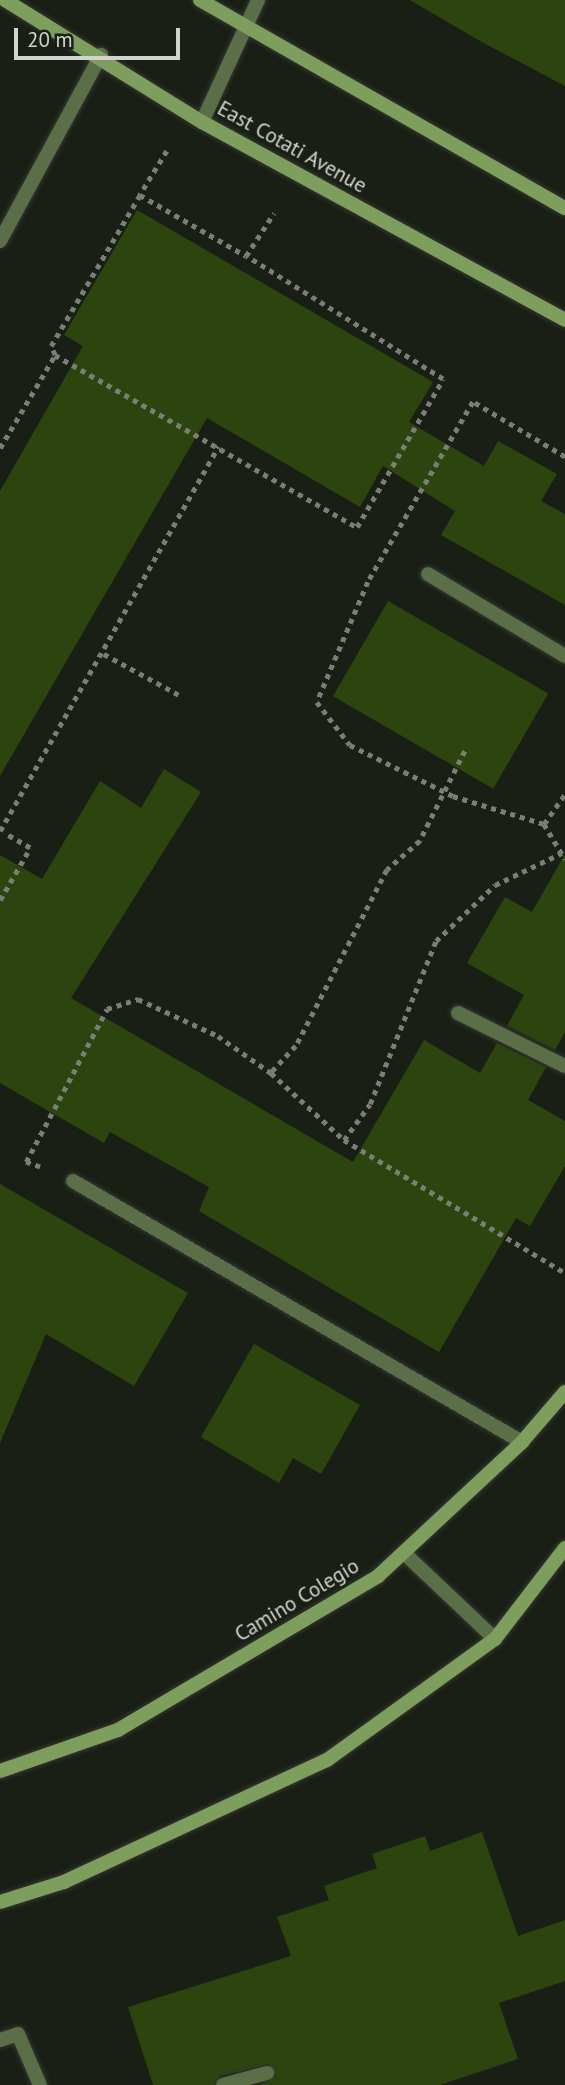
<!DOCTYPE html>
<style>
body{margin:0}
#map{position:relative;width:565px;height:2085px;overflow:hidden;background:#1a1f16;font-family:"PT Sans",sans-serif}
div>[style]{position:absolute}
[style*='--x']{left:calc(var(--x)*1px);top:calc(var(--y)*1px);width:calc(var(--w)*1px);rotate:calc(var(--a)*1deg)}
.building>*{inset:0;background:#2c450e;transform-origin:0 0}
.path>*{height:4.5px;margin-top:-2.25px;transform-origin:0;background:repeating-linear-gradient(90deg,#7a7e77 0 5px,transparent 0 10px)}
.roads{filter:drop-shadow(0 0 2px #343830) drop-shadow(0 0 2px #343830)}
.lane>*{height:14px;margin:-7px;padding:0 7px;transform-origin:7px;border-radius:7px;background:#5a6f47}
.street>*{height:14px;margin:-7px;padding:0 7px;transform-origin:7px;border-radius:7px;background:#5a6f47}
.secondary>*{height:14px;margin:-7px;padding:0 7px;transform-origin:7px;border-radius:7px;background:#7d9e5d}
span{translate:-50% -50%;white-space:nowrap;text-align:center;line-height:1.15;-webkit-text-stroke:5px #1a1f16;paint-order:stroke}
.street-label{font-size:21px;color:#d2d5cf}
.scale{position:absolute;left:14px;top:28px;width:166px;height:32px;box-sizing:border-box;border:4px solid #d2d5cf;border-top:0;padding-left:9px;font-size:21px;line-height:24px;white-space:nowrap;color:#d2d5cf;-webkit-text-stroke:5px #1a1f16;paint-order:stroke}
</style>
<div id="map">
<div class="building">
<div style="clip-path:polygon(410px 0,565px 0,565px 86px,480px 41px)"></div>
<div style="clip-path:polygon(137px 210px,433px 382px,409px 422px,484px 466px,498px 441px,557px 474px,541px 501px,565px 514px,565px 605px,441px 535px,455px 511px,383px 466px,360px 507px,207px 418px,0 776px,0 491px,83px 346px,64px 335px)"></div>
<div style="left:388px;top:601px;width:185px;height:110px;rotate:30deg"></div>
<div style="clip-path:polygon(164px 769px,201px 792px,71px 998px,353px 1162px,424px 1040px,480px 1073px,497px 1043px,546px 1067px,528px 1100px,565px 1121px,565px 1166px,530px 1226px,516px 1218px,439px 1352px,199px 1211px,209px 1187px,110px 1132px,104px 1143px,0 1083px,0 855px,42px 879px,100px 781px,141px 808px)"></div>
<div style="clip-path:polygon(565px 854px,565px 1032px,555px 1050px,507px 1026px,524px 995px,467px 963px,505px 897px,532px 912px)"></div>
<div style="clip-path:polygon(0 1184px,188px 1293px,134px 1386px,46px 1334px,0 1443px)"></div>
<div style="clip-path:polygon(254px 1344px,360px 1405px,321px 1474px,293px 1458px,279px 1483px,201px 1437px)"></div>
<div style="clip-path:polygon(482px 1832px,518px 1936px,565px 1920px,565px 1981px,499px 2003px,518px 2059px,440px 2085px,260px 2085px,276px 2076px,269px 2064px,220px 2076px,214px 2085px,153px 2085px,128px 2007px,291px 1956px,277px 1917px,329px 1900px,324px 1886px,377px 1868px,372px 1854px,425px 1836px,430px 1851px)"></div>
</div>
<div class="path">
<div style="--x:167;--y:151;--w:52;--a:121.5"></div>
<div style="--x:140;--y:195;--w:122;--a:29.9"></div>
<div style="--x:55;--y:355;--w:10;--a:-114"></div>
<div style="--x:51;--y:346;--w:175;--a:-59.5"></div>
<div style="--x:0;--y:448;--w:108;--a:-59.4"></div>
<div style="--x:55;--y:355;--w:348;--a:29.7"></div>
<div style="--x:357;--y:527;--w:171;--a:-59.8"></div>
<div style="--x:443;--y:379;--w:232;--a:-148"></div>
<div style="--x:246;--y:256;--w:51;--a:-56.9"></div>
<div style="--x:565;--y:457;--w:107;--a:-149.1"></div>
<div style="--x:473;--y:402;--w:208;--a:120.3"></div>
<div style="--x:368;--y:582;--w:130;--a:113"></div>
<div style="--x:317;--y:702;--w:54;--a:52.5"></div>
<div style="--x:350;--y:745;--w:115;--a:26.3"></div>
<div style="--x:453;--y:796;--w:95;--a:17.1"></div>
<div style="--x:544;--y:824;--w:41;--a:59"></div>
<div style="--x:104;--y:654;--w:88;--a:28.6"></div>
<div style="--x:465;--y:751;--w:101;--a:116.6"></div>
<div style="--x:420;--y:841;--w:44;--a:138.7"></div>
<div style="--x:387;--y:870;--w:198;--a:117.3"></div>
<div style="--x:296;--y:1046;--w:37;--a:133"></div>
<div style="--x:271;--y:1073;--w:99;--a:42.5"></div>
<div style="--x:344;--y:1140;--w:258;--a:31"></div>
<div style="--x:544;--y:824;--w:37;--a:-55"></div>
<div style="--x:0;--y:831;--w:442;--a:-60.4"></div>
<div style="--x:0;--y:900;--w:60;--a:-60"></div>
<div style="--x:30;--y:848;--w:30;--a:-150"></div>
<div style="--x:344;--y:1140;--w:44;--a:-54.2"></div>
<div style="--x:370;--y:1104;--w:176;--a:-68"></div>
<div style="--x:436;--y:941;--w:81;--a:-43.5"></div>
<div style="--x:495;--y:885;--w:74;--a:-25.5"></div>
<div style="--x:40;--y:1167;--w:15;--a:-160"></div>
<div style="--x:26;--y:1162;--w:173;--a:-62.1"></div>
<div style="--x:107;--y:1009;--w:33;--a:-18"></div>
<div style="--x:138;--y:999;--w:88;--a:24.8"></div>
<div style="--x:218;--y:1036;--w:65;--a:34.9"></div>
</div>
<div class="roads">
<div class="lane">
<div style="--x:202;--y:122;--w:134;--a:-65.3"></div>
<div style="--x:0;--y:241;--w:212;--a:-61.5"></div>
<div style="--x:404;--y:1553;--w:125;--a:43.4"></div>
</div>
<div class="street">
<div style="--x:428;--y:574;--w:160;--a:30.9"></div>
<div style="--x:458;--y:1013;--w:119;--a:26.4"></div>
<div style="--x:73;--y:1181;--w:519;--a:30.17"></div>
<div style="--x:0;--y:2040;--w:19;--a:-18"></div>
<div style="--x:18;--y:2034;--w:56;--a:66.7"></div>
<div style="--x:223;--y:2085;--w:46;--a:-15.3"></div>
</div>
<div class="secondary">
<div style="--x:5;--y:0;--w:232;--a:31.8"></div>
<div style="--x:202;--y:122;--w:413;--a:28.6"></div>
<div style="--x:200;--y:0;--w:420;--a:29.7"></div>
<div style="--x:0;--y:1771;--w:125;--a:-19.2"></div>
<div style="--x:118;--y:1730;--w:302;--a:-30.6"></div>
<div style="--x:378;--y:1576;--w:197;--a:-42.9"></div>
<div style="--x:522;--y:1442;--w:66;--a:-49.3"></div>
<div style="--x:0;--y:1902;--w:67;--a:-17.4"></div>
<div style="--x:64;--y:1882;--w:290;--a:-24.9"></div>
<div style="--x:327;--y:1760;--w:207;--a:-35.8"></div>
<div style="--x:495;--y:1639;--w:115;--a:-52.4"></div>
</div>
</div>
<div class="street-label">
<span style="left:292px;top:147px;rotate:29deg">East Cotati Avenue</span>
<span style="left:297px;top:1600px;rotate:-31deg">Camino Colegio</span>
</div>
<div class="scale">20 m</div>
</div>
